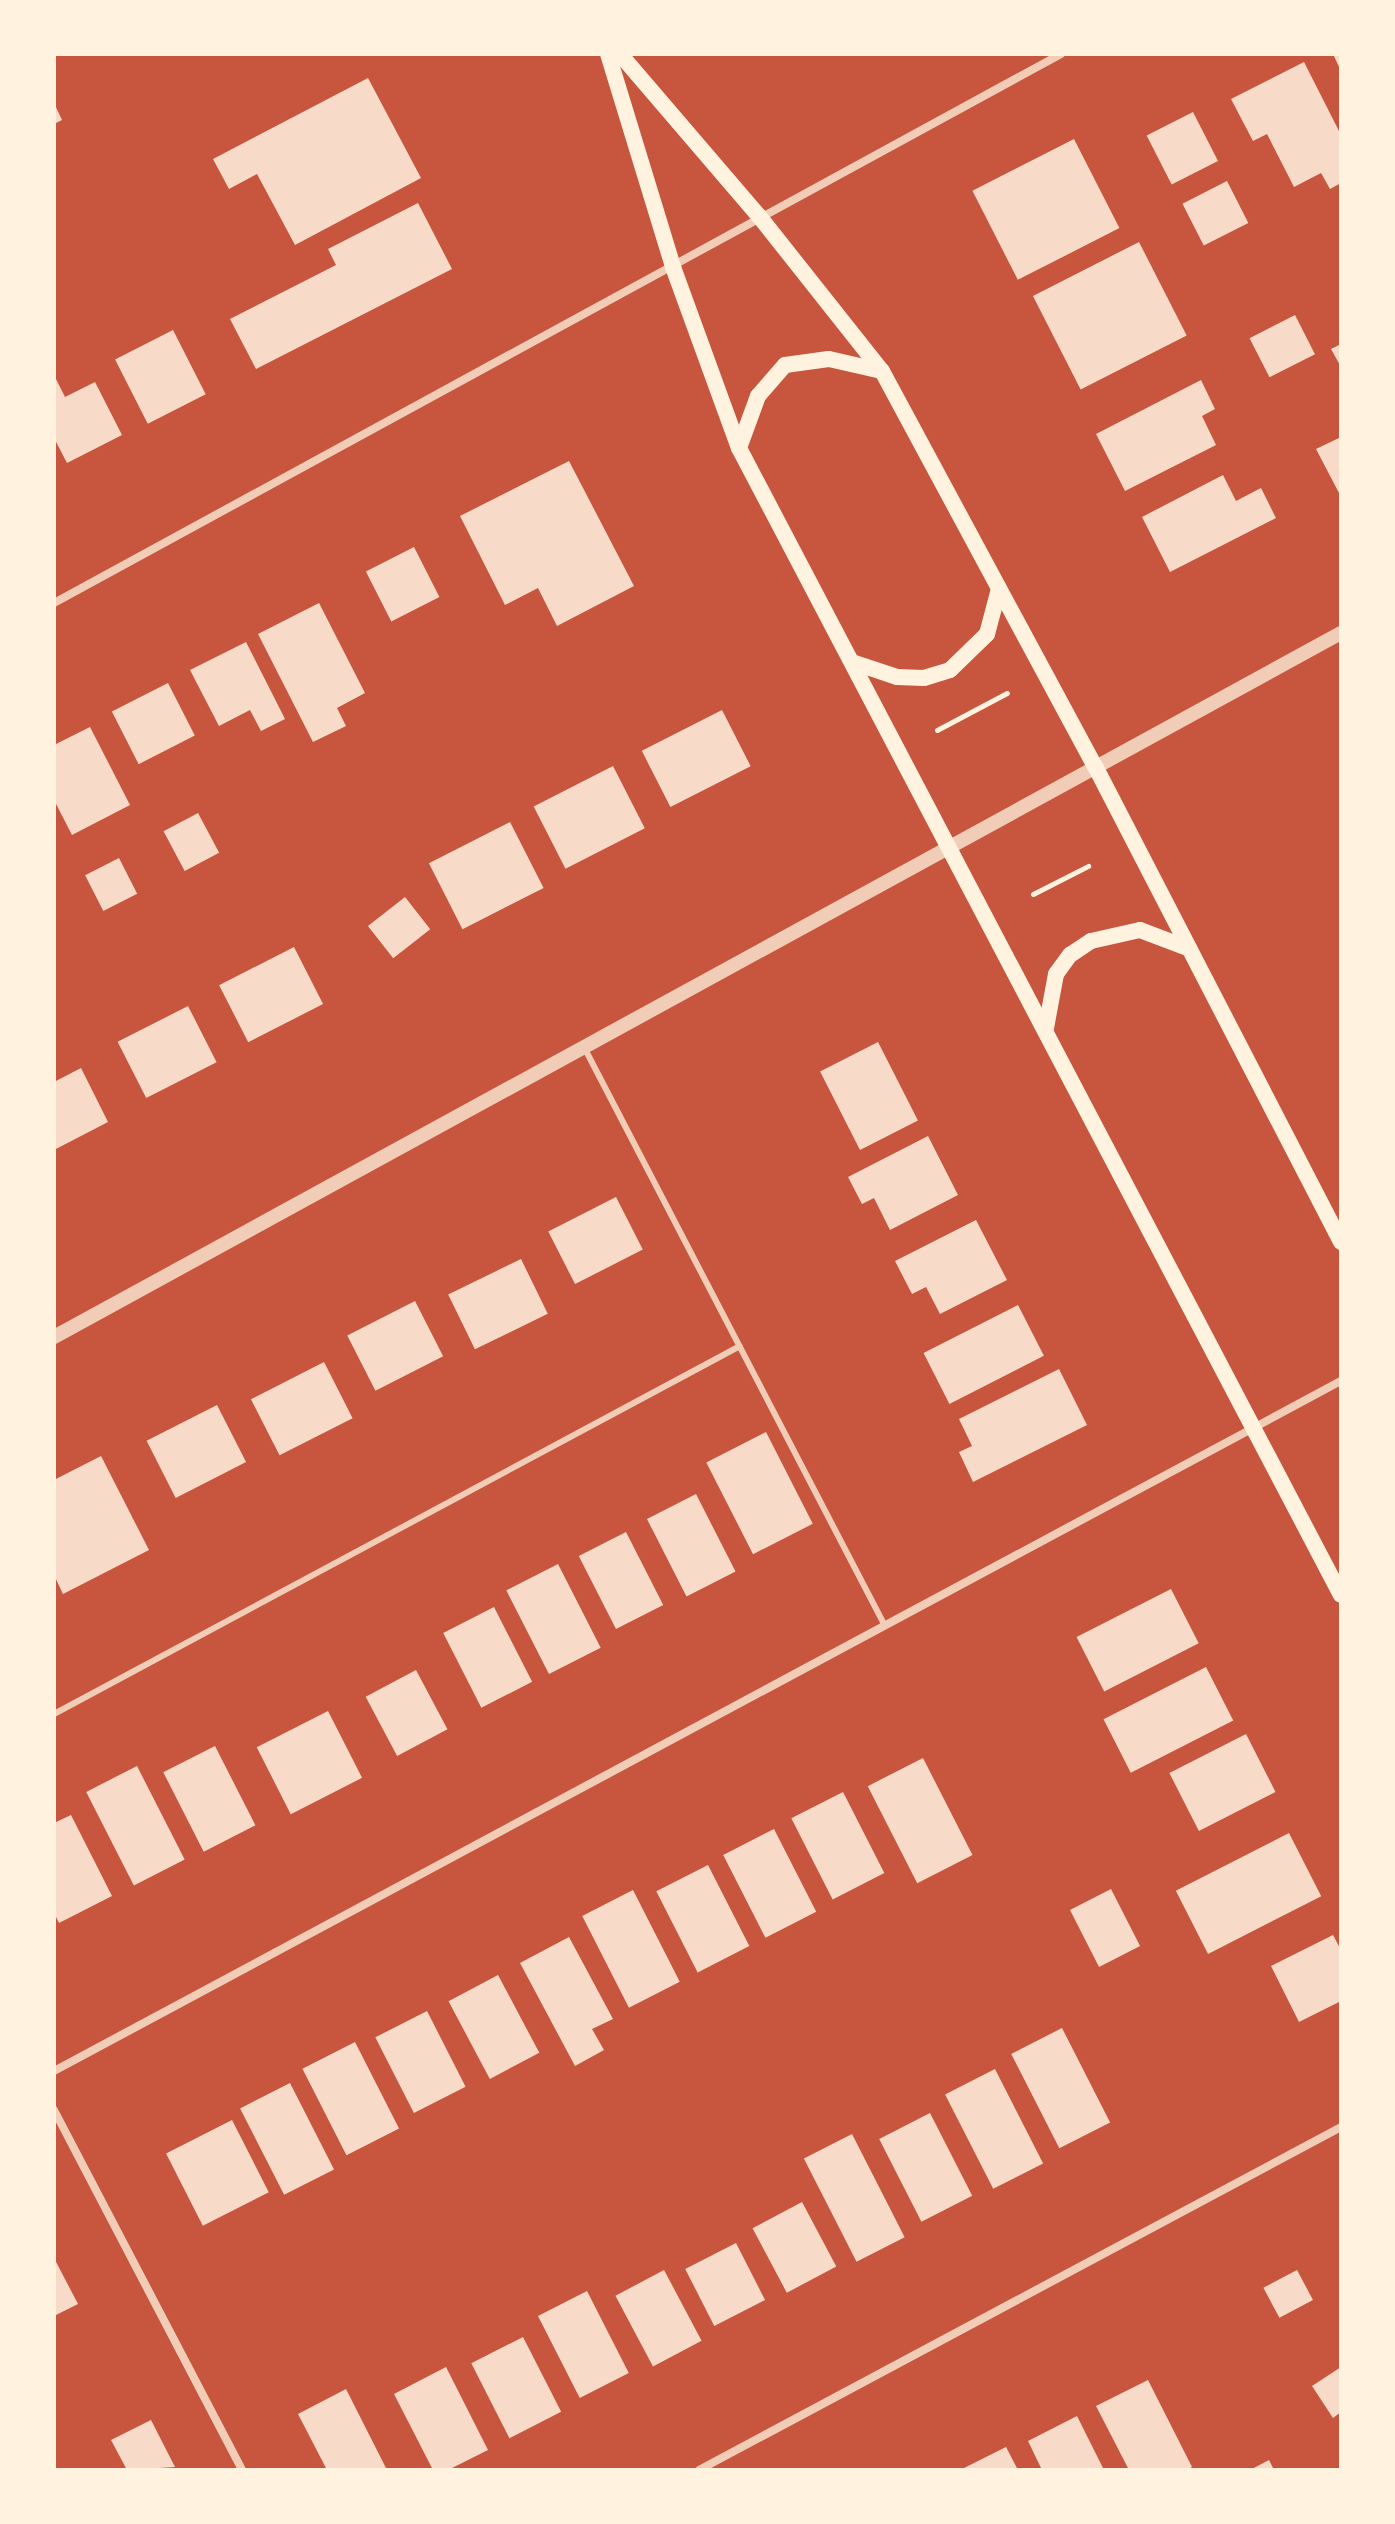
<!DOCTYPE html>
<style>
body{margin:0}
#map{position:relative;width:1395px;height:2524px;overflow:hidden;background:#c8553d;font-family:Manrope,sans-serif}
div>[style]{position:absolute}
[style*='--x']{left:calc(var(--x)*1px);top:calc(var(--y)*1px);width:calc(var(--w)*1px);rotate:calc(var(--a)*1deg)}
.building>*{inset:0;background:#f7dbc8;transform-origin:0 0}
.path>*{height:5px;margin:-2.5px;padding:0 2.5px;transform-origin:2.5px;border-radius:2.5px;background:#fff3e0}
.service>*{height:6px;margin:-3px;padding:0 3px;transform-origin:3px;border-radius:3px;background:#f1ccb7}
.minor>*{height:8px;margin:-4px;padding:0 4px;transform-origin:4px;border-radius:4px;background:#f1ccb7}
.tertiary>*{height:14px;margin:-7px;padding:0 7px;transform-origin:7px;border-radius:7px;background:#f1ccb7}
.secondary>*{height:16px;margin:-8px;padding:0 8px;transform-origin:8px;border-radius:8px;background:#fff3e0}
span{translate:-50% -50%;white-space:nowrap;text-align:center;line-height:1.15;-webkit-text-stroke:6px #fff3e0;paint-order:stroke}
.frame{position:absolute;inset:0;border:56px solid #fff3e0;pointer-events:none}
</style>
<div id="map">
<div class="building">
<div style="clip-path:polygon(1333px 54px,1341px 54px,1341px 71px)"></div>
<div style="clip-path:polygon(1304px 62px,1341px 135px,1341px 183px,1330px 189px,1321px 173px,1294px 187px,1267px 134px,1253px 141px,1231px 99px)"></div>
<div style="clip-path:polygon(368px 78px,421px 178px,295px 245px,257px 174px,229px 189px,213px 159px)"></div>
<div style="clip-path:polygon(54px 103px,62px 120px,54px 124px)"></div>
<div style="left:1193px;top:112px;width:55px;height:52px;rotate:63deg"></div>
<div style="left:1074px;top:139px;width:100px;height:114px;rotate:63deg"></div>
<div style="left:1227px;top:181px;width:47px;height:50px;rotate:63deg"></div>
<div style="clip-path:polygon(418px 203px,452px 269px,256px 369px,230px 319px,336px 265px,328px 249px)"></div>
<div style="left:1139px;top:242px;width:105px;height:119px;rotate:63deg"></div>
<div style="left:1295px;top:315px;width:44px;height:51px;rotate:63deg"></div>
<div style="left:173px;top:330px;width:72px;height:65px;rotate:63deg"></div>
<div style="clip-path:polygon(1341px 344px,1341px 367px,1331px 349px)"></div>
<div style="clip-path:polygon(54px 375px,65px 397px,95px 382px,122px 435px,67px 463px,54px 438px)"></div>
<div style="clip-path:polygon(1201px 380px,1215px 409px,1202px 416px,1216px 445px,1125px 491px,1096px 434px)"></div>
<div style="clip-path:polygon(1341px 437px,1341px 492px,1339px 493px,1316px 449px)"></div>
<div style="clip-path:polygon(569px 461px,634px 586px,557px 626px,538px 588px,505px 605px,460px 516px)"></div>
<div style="clip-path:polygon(1223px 475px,1236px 501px,1261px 488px,1276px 518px,1170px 572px,1142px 517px)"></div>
<div style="left:414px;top:547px;width:56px;height:54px;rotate:63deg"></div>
<div style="clip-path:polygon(319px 603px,365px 693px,337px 708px,346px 726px,313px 742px,258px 634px)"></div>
<div style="clip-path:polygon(246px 642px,285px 719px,261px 731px,250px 710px,219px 726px,190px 670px)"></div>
<div style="left:168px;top:683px;width:59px;height:63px;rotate:63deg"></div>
<div style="left:722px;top:710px;width:63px;height:90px;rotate:63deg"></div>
<div style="clip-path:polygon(90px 727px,130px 805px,72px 835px,54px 800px,54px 745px)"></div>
<div style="left:613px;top:766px;width:70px;height:89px;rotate:63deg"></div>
<div style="left:198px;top:813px;width:45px;height:39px;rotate:62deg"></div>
<div style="left:510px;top:822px;width:74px;height:91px;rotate:63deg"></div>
<div style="left:119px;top:858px;width:40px;height:38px;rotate:63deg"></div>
<div style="left:405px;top:897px;width:41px;height:47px;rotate:52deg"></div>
<div style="left:294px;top:947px;width:64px;height:84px;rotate:63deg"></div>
<div style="left:188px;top:1006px;width:63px;height:79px;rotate:63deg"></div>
<div style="left:878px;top:1042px;width:88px;height:65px;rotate:63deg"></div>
<div style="clip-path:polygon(81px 1068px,108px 1122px,54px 1150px,54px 1082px)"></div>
<div style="clip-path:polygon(928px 1136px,958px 1195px,890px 1230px,874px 1198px,862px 1204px,848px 1177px)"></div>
<div style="left:616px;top:1197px;width:59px;height:76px;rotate:63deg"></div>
<div style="clip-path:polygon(976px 1220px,1007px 1280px,940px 1314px,926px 1287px,912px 1294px,895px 1261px)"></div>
<div style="left:521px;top:1259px;width:61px;height:81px;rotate:64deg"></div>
<div style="left:415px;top:1301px;width:62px;height:76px;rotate:63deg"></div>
<div style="left:1018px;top:1305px;width:57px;height:106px;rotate:63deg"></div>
<div style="left:324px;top:1362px;width:63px;height:82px;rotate:63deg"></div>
<div style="clip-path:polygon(1059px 1369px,1087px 1425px,973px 1482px,959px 1452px,972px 1446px,959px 1419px)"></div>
<div style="left:217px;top:1405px;width:64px;height:79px;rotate:63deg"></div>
<div style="left:766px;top:1432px;width:103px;height:67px;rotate:63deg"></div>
<div style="clip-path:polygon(101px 1456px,149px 1550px,63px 1594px,54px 1575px,54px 1480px)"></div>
<div style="left:696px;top:1494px;width:87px;height:55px;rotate:63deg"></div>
<div style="left:626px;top:1532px;width:82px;height:53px;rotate:63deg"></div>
<div style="left:558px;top:1564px;width:94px;height:58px;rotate:63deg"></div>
<div style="left:1171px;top:1589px;width:61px;height:106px;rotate:63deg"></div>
<div style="left:494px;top:1607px;width:84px;height:57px;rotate:63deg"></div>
<div style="left:1206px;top:1667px;width:60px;height:115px;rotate:63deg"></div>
<div style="left:416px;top:1670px;width:67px;height:57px;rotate:62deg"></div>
<div style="left:328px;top:1711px;width:75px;height:80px;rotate:63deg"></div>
<div style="left:1246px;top:1734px;width:65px;height:86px;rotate:63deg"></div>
<div style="left:215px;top:1746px;width:89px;height:58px;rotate:63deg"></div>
<div style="left:923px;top:1758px;width:109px;height:62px;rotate:63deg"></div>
<div style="left:137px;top:1766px;width:105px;height:57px;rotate:63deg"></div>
<div style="left:843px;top:1792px;width:91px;height:58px;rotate:63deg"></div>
<div style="clip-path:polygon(71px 1815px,112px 1896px,59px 1923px,54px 1913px,54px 1823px)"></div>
<div style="left:774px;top:1829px;width:93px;height:57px;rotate:63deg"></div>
<div style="left:1289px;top:1833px;width:71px;height:127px;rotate:63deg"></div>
<div style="left:708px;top:1865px;width:91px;height:58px;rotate:63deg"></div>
<div style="left:1111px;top:1889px;width:64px;height:46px;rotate:63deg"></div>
<div style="left:633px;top:1890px;width:103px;height:57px;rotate:63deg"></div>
<div style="clip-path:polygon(1333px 1935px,1341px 1950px,1341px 2001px,1299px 2022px,1271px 1966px)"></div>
<div style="clip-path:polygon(569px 1937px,613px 2019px,592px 2029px,604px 2050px,575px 2066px,520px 1963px)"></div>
<div style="left:498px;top:1975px;width:88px;height:56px;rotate:62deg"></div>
<div style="left:427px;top:2011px;width:85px;height:58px;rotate:63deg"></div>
<div style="left:1062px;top:2028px;width:106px;height:57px;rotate:63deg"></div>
<div style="left:355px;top:2042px;width:97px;height:59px;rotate:63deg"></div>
<div style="left:995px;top:2069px;width:106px;height:56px;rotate:63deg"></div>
<div style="left:290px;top:2083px;width:97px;height:56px;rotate:63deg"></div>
<div style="left:930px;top:2113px;width:93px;height:57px;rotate:63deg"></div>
<div style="left:232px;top:2120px;width:81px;height:74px;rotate:63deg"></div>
<div style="left:852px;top:2134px;width:116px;height:54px;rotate:63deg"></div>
<div style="left:802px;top:2202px;width:73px;height:56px;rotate:62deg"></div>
<div style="left:736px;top:2243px;width:64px;height:57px;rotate:63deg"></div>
<div style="clip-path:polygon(54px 2258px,78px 2304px,54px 2316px)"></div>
<div style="left:664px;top:2270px;width:80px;height:55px;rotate:62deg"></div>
<div style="left:1297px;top:2270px;width:34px;height:38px;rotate:62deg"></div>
<div style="left:587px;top:2291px;width:92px;height:55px;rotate:63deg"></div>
<div style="left:523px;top:2337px;width:84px;height:58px;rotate:63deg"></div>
<div style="clip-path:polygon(446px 2367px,488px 2450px,448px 2470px,433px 2470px,394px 2394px)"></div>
<div style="clip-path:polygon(1341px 2367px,1341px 2412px,1333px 2418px,1312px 2386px)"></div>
<div style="clip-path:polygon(1148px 2380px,1192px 2467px,1187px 2470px,1129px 2470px,1096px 2406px)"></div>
<div style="clip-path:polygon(346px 2389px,387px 2470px,327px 2470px,298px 2414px)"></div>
<div style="clip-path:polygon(1077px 2416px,1104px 2470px,1042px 2470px,1028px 2441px)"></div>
<div style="clip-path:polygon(151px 2420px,175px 2467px,127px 2470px,111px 2440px)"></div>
<div style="clip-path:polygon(1006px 2447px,1018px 2470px,960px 2470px)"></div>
<div style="clip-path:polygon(1269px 2460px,1274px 2470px,1250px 2470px)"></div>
</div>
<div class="path">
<div style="--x:937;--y:730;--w:79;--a:-27.9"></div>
<div style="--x:1033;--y:894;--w:62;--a:-27"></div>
</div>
<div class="service">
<div style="--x:585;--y:1049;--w:650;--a:62.53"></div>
<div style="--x:54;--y:1714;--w:778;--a:-28.21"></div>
</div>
<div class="minor">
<div style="--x:54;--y:603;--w:1147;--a:-28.6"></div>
<div style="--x:54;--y:2071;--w:1460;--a:-28.2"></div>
<div style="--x:54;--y:2110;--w:406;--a:62.4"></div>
<div style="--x:699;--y:2470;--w:728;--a:-28.11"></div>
</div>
<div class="tertiary">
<div style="--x:54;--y:1337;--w:1467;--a:-28.68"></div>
</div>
<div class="secondary">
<div style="--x:608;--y:54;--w:223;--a:73"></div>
<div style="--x:673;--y:267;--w:193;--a:70"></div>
<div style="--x:739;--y:448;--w:1295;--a:62.31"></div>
<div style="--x:620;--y:54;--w:213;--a:49.4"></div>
<div style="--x:759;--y:216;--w:198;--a:51.6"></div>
<div style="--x:882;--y:371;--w:449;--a:61.7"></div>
<div style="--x:1095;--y:766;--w:536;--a:62.67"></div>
<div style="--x:739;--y:448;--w:55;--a:-69.9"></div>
<div style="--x:758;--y:396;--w:41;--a:-48.9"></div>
<div style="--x:785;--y:365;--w:44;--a:-7.8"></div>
<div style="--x:829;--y:359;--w:54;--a:12.8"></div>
<div style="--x:852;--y:662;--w:47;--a:18.4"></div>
<div style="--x:897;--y:677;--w:27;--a:2"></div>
<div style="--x:924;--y:678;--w:27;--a:-17"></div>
<div style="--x:950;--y:670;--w:52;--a:-44.2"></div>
<div style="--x:987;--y:634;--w:47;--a:-75.1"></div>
<div style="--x:1046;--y:1028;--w:55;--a:-79.5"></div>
<div style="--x:1056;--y:974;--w:24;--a:-54"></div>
<div style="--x:1070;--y:955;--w:25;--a:-34"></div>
<div style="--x:1091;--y:941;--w:50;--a:-12.7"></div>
<div style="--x:1140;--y:930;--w:53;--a:20.8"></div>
</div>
<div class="frame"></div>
</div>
